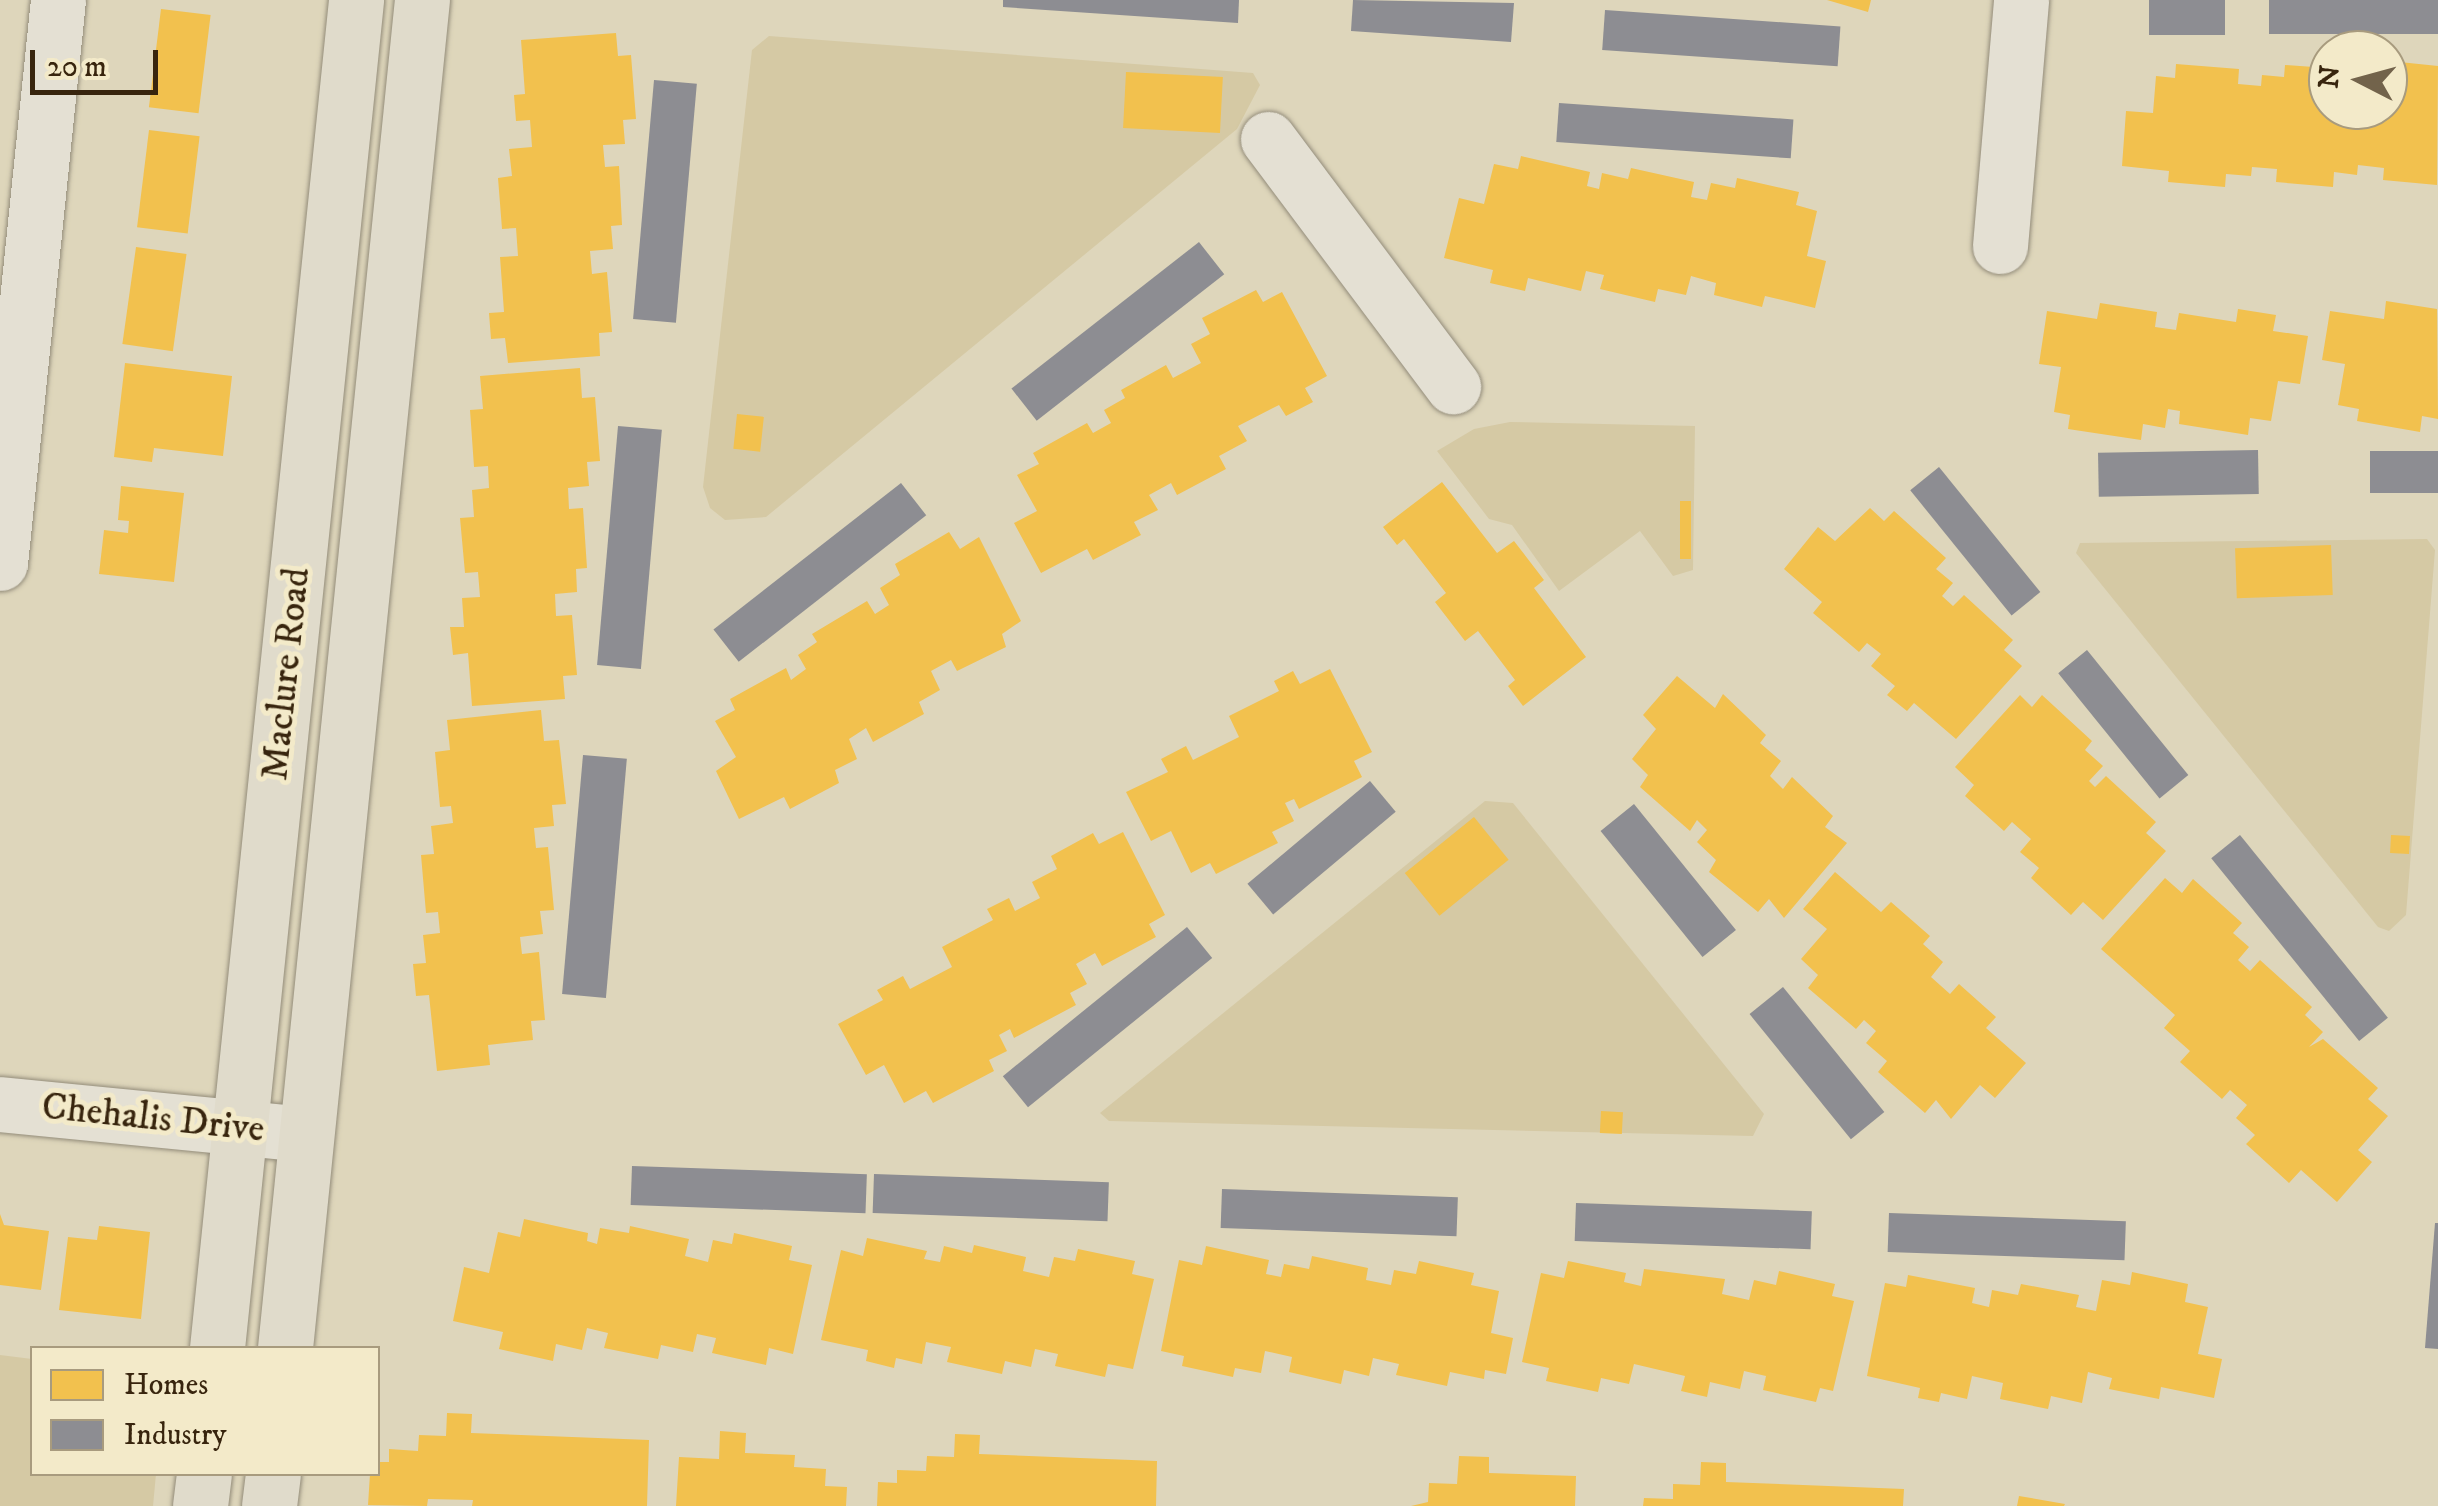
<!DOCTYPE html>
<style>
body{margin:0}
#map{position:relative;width:2438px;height:1506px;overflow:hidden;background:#ded6bb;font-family:"IM FELL DW Pica",serif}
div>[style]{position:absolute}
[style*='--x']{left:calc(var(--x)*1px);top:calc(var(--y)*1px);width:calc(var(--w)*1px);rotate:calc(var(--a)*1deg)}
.green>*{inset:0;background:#d5c9a4}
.homes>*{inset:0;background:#f2c14e;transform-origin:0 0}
.industry>*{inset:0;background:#8d8d92;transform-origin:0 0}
.roads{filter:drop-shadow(0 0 2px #938c7a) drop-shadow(0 0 2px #938c7a)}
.minor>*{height:55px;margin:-27.5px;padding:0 27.5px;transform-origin:27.5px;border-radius:27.5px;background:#e4e0d3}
.major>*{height:55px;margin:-27.5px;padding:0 27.5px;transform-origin:27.5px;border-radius:27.5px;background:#e0dbcb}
span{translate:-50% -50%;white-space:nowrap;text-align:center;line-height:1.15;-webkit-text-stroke:10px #f3eac9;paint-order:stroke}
.street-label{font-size:38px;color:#38250e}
.legend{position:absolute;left:30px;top:1346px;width:350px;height:130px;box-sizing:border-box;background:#f3eac9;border:2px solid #a89b7e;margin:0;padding:12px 18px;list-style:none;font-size:30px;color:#38250e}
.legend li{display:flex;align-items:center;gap:20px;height:50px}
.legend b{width:50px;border:2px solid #a89b7e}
.north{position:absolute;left:2308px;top:30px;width:100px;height:100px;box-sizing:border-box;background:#f3eac9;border:2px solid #a89b7e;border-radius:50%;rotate:276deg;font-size:28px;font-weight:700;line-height:40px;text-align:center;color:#38250e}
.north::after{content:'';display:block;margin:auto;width:35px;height:45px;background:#72634b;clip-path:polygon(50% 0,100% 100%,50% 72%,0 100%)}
.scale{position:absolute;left:30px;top:50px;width:128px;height:45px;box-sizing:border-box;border:5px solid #38250e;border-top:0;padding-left:12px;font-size:30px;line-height:35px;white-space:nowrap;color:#38250e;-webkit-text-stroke:8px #f3eac9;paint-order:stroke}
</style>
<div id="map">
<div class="green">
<div style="clip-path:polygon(769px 36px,1253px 73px,1260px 85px,1237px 129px,766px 517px,725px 520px,710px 508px,703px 487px,752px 50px)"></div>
<div style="clip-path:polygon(1510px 422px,1695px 426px,1693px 570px,1673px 576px,1640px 531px,1559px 591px,1512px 525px,1489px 519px,1437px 451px,1474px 429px)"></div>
<div style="clip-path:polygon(2427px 539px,2435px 550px,2406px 915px,2389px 931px,2378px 927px,2076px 553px,2080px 543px)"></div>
<div style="clip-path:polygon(1485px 801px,1513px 803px,1764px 1114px,1753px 1136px,1109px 1121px,1100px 1113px)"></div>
<div style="clip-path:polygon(0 1355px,32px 1359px,32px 1474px,156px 1474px,153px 1506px,0 1506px)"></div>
</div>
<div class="homes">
<div style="clip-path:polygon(1827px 0,1871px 0,1868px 12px)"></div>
<div style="left:161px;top:9px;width:50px;height:99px;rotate:7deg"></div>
<div style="clip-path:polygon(616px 33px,618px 56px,631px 55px,636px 119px,623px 120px,625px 144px,603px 145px,605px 167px,619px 166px,622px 225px,611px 226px,613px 249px,590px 251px,592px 274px,607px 272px,612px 332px,599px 333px,600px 356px,508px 363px,505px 338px,491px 339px,489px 313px,504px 312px,500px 257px,518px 256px,516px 228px,502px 229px,498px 178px,512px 176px,509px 149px,532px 147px,530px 120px,516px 121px,514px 95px,525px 94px,521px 40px)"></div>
<div style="clip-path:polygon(2390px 61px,2438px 66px,2437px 185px,2383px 180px,2384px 168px,2358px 165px,2357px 175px,2334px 172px,2333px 187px,2276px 182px,2277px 169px,2252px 167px,2251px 176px,2226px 174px,2225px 187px,2168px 182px,2169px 171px,2122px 166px,2126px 111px,2153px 113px,2156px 76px,2175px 78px,2176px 64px,2239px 69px,2238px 84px,2261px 86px,2262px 75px,2284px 77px,2285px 65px,2328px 68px,2328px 110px,2388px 110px)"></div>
<div style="left:1126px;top:72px;width:97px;height:56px;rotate:3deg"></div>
<div style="left:149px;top:130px;width:51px;height:98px;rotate:7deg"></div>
<div style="clip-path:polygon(1521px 156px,1590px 172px,1587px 186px,1599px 189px,1602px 173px,1628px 179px,1631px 168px,1694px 182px,1691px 197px,1707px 200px,1711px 183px,1735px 188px,1737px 178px,1799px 192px,1796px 205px,1817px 211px,1807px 256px,1826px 261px,1815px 308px,1765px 296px,1762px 307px,1714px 295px,1716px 283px,1691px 276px,1686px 295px,1658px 289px,1655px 302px,1600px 289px,1604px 275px,1586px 271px,1581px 291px,1528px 278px,1525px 291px,1490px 283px,1493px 270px,1444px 258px,1459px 198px,1484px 204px,1494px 164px,1518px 169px)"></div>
<div style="left:136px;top:247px;width:51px;height:98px;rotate:8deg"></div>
<div style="clip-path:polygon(1256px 290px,1263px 302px,1282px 292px,1327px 376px,1305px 388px,1313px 402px,1286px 416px,1279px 405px,1238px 426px,1247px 441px,1219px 456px,1226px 469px,1177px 495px,1171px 483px,1149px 495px,1158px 510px,1134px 522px,1141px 535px,1093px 560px,1087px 549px,1041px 573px,1014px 523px,1037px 511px,1017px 475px,1039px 464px,1033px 453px,1087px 423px,1093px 433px,1111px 423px,1104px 410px,1125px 398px,1121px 390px,1166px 365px,1173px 378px,1201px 363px,1191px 344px,1210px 334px,1202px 318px)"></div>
<div style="clip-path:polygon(2386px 301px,2437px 309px,2438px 419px,2422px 416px,2420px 432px,2357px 421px,2359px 409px,2338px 405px,2345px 364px,2322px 360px,2330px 311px,2384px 319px)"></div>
<div style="clip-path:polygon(2100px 303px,2157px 312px,2155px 327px,2176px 330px,2179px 313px,2236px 322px,2238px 309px,2276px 315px,2273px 331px,2308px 336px,2300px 384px,2278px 381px,2271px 421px,2250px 418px,2248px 435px,2179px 424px,2180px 411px,2168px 409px,2165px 428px,2143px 424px,2141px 440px,2068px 429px,2070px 415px,2054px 412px,2061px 367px,2039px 364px,2047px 311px,2097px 319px)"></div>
<div style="clip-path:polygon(125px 363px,232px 376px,223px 456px,154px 448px,152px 462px,114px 457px)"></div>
<div style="clip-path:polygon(580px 368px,582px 398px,595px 397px,600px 461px,587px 462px,589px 486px,568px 488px,569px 509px,583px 508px,587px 568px,576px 569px,577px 592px,555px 594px,556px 616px,572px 615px,577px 675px,563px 676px,565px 699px,472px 706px,468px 653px,453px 655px,450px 627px,464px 627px,462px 598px,480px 597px,478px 572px,465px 573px,460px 518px,474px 517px,472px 490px,489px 488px,488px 466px,474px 467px,470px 410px,483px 409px,480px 376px)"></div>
<div style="left:737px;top:414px;width:27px;height:35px;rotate:6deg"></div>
<div style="clip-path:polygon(1442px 482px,1497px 553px,1514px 541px,1544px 580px,1534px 588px,1586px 657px,1523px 706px,1508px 686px,1515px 680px,1478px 631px,1465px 641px,1435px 602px,1446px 593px,1404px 539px,1397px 545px,1383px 527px)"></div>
<div style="clip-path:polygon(121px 486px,184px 493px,174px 582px,99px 574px,104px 530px,128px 533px,129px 521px,118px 520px)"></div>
<div style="left:1680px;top:501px;width:11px;height:58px"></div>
<div style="clip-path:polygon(1870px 508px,1884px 521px,1894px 511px,1946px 558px,1936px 569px,1953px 583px,1942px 596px,1953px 606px,1964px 595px,2013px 640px,2004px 650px,2022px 666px,1956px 739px,1914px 703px,1907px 711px,1887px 695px,1895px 686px,1871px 666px,1881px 654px,1867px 643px,1859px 652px,1813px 613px,1822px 602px,1784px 569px,1818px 527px,1835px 541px)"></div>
<div style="clip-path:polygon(949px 532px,960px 549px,979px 537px,1021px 621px,1002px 634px,1006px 647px,957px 671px,951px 660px,931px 671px,940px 690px,919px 702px,924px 714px,873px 742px,866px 728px,849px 739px,857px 759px,835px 770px,839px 783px,790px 809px,784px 797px,739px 819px,716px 771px,736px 757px,715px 721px,735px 710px,730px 699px,786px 668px,791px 680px,806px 669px,798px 655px,817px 642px,812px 634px,867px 601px,875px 614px,889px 605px,880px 588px,900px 575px,895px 564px)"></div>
<div style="left:2331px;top:545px;width:50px;height:96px;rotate:88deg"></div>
<div style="clip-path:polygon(1330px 669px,1372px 752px,1354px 761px,1362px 777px,1299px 809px,1294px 799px,1285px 803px,1294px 821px,1272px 832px,1278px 843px,1216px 874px,1210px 863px,1191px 873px,1171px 831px,1151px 841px,1126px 792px,1168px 772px,1161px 759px,1186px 746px,1193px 760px,1239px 737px,1229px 716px,1279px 691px,1274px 681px,1293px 671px,1300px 684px)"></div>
<div style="clip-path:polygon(1677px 676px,1715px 708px,1723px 694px,1766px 735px,1760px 743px,1781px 761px,1770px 776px,1783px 789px,1792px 777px,1833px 816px,1825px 827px,1847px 843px,1784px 918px,1769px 899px,1758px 912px,1709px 872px,1716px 860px,1697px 842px,1707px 830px,1697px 820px,1690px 831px,1640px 787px,1648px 775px,1632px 759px,1656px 729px,1643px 715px)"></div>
<div style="clip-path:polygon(2020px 695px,2032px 707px,2042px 695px,2092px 741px,2085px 750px,2103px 766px,2089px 781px,2095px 787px,2106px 776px,2156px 822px,2146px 833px,2166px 851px,2103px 920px,2083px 902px,2071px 915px,2031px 878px,2039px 868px,2020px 852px,2031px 839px,2012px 822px,2004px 831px,1965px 796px,1974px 785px,1955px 767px)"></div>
<div style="clip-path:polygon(541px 710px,544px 741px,559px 740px,566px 804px,552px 805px,554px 826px,534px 828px,536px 848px,548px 847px,554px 910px,540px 911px,543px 934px,520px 937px,522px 954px,539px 952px,545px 1020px,531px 1021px,533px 1040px,488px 1045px,490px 1065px,437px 1071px,429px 995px,416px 996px,413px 964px,426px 963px,423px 935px,440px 933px,438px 912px,426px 913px,421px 855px,434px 854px,431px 826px,453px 823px,451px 806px,440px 807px,435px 752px,450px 750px,447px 720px)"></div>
<div style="left:1474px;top:817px;width:55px;height:89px;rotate:51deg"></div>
<div style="clip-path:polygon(1123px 832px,1165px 915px,1149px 924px,1156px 937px,1102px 966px,1095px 953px,1076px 964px,1087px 984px,1070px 993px,1076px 1005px,1014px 1038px,1010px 1029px,999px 1035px,1007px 1051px,989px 1060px,994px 1071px,933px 1103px,926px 1091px,904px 1103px,884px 1065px,866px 1075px,838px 1024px,883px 1000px,877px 990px,903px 976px,910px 989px,952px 967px,942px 947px,993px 920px,987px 909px,1009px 898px,1015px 911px,1040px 898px,1032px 882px,1057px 869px,1051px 856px,1093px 833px,1099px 844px)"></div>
<div style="left:2391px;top:835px;width:19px;height:18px;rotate:3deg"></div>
<div style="clip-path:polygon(1835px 872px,1881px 912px,1891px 902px,1930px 936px,1923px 944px,1943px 962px,1931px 977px,1950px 994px,1959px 984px,1996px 1017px,1986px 1028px,2026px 1063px,1995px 1098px,1980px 1085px,1951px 1119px,1936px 1100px,1925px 1113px,1878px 1072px,1887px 1061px,1866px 1043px,1876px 1031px,1864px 1020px,1856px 1029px,1808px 988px,1818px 975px,1801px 959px,1827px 929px,1803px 909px)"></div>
<div style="clip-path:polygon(2165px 878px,2182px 893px,2193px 879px,2242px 923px,2233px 933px,2249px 947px,2238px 960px,2250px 971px,2260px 960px,2312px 1007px,2305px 1015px,2323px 1032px,2309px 1047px,2323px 1039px,2378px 1088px,2368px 1099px,2388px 1116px,2358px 1150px,2372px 1162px,2337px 1202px,2301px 1170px,2289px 1183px,2246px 1144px,2255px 1135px,2236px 1118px,2247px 1105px,2230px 1090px,2222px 1099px,2180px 1062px,2190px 1051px,2164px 1028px,2175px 1015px,2101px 949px)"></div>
<div style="left:1601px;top:1111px;width:22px;height:22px;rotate:3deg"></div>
<div style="clip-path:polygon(0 1214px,4px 1225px,49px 1231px,41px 1290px,0 1285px)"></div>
<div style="clip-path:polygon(524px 1219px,588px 1233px,587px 1241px,597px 1244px,600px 1228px,629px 1233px,630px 1226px,689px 1239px,685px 1256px,708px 1262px,713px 1240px,732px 1244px,734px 1233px,792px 1246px,789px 1260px,812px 1265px,793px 1354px,769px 1348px,766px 1365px,712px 1353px,716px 1338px,697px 1334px,693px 1352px,661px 1345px,658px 1359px,604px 1348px,608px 1333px,587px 1328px,582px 1350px,556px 1344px,553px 1361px,499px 1349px,503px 1332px,453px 1321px,464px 1267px,489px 1273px,498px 1232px,520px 1237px)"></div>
<div style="clip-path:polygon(99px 1226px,150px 1232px,141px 1319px,59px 1310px,68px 1237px,97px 1240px)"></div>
<div style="clip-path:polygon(867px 1238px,927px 1251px,924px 1259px,940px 1262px,944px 1246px,972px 1253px,974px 1245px,1026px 1257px,1023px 1271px,1049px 1277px,1054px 1257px,1075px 1261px,1078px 1249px,1135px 1261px,1132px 1274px,1154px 1279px,1133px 1369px,1108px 1364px,1105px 1377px,1055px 1366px,1058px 1354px,1035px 1349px,1031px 1367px,1005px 1361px,1002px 1374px,947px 1362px,951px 1347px,926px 1342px,922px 1364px,896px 1358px,894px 1368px,866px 1361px,868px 1350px,821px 1340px,841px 1250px,863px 1256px)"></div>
<div style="clip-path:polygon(1206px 1246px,1269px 1260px,1266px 1274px,1281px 1277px,1284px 1264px,1309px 1269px,1312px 1256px,1368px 1268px,1366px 1280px,1391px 1285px,1394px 1270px,1416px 1274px,1419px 1261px,1474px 1273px,1471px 1285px,1499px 1291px,1491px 1333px,1513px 1338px,1506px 1374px,1485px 1370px,1484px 1379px,1450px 1372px,1447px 1386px,1396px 1375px,1399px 1364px,1373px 1358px,1369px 1376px,1344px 1370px,1341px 1384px,1289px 1372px,1292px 1357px,1265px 1351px,1261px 1373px,1235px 1368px,1233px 1377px,1182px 1366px,1184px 1356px,1161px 1351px,1179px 1260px,1202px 1265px)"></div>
<div style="clip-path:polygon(1568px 1261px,1626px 1273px,1624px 1282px,1641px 1286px,1644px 1269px,1725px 1279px,1722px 1294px,1749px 1300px,1754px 1280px,1776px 1285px,1779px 1271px,1835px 1284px,1832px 1296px,1854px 1301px,1833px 1391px,1820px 1388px,1816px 1402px,1763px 1390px,1766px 1376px,1744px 1371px,1740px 1389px,1710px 1382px,1707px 1397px,1681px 1391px,1685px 1376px,1634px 1364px,1629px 1384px,1601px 1378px,1598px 1392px,1546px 1381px,1549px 1368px,1522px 1362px,1541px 1273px,1564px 1278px)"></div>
<div style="clip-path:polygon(2132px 1272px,2188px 1284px,2185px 1302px,2208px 1307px,2198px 1354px,2222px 1359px,2214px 1398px,2161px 1387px,2159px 1399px,2109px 1389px,2112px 1378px,2088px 1372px,2082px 1403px,2051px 1396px,2048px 1409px,2000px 1399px,2003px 1383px,1972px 1376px,1967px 1399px,1941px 1393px,1939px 1402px,1918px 1398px,1920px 1388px,1867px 1376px,1885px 1283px,1906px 1287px,1908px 1275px,1975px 1288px,1972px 1303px,1989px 1307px,1992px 1290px,2018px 1295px,2021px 1284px,2079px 1295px,2076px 1307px,2096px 1311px,2102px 1280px,2130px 1285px)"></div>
<div style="clip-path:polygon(447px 1413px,472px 1414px,471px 1433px,649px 1440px,647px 1506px,472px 1506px,473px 1500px,428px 1499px,427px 1506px,368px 1505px,370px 1474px,378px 1474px,378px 1462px,389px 1462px,389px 1449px,418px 1451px,419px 1435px,446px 1436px)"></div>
<div style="clip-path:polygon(720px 1431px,746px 1433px,745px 1453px,795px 1455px,794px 1467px,826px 1469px,825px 1486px,847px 1487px,846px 1506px,676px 1506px,679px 1457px,719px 1459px)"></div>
<div style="clip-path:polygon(955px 1434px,980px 1435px,979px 1454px,1157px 1461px,1156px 1506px,877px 1506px,878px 1482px,897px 1483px,897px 1470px,926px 1471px,927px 1456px,954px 1457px)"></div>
<div style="clip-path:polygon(1459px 1456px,1489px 1457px,1489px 1473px,1576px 1476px,1575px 1506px,1411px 1506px,1428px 1502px,1429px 1483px,1457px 1484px)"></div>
<div style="clip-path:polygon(1701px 1462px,1726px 1463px,1726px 1482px,1904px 1489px,1903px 1506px,1643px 1506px,1644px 1498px,1673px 1499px,1673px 1484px,1700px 1485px)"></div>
<div style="clip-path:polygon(2019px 1496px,2065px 1504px,2064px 1506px,2017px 1506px)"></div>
</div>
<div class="industry">
<div style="clip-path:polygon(1003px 0,1239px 0,1238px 23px,1003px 7px)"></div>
<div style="clip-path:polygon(1353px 0,1514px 3px,1511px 42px,1351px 31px)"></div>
<div style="left:2149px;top:0;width:76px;height:35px"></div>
<div style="left:2269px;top:0;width:169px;height:34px"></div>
<div style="left:1605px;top:10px;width:236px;height:40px;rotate:4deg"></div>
<div style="left:654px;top:80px;width:43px;height:240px;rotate:5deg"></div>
<div style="left:1559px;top:103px;width:235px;height:39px;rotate:4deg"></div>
<div style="left:1199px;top:242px;width:41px;height:238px;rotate:52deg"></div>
<div style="left:618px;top:426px;width:44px;height:240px;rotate:5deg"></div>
<div style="left:2258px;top:450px;width:44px;height:160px;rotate:89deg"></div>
<div style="left:2370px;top:451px;width:68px;height:42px"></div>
<div style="left:1939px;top:467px;width:161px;height:37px;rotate:51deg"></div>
<div style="left:901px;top:483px;width:41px;height:238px;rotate:52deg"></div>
<div style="left:2087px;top:650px;width:161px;height:37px;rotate:51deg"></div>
<div style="left:583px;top:755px;width:44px;height:240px;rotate:5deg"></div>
<div style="left:1370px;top:781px;width:40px;height:160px;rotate:50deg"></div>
<div style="left:1634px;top:804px;width:162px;height:43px;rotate:51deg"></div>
<div style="left:2240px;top:835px;width:235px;height:37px;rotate:51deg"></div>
<div style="left:1187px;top:927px;width:40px;height:237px;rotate:51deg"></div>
<div style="left:1783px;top:987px;width:161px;height:43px;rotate:51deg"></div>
<div style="left:632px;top:1166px;width:235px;height:39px;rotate:2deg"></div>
<div style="left:874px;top:1174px;width:235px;height:39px;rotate:2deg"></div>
<div style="left:1222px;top:1189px;width:236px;height:39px;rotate:2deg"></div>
<div style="left:1576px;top:1203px;width:236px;height:38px;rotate:2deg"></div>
<div style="left:1889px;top:1213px;width:237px;height:39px;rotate:2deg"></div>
<div style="clip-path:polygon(2435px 1223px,2438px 1223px,2438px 1349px,2425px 1348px)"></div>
</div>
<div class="roads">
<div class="minor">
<div style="--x:1268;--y:139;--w:309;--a:53.2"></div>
<div style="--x:2000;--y:246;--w:247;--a:-85.1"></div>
<div style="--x:0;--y:563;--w:566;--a:-84.12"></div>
<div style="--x:0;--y:1104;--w:306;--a:5.6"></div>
</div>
<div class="major">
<div style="--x:217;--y:1348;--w:1355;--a:-84.11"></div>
<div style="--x:285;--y:1348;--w:1355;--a:-84.2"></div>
<div style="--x:200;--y:1506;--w:32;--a:-83"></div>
<div style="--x:269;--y:1506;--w:32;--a:-83"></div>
</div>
</div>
<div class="street-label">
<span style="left:287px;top:674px;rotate:-84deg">Maclure Road</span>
<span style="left:153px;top:1119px;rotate:6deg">Chehalis Drive</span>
</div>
<ul class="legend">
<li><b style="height:28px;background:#f2c14e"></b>Homes</li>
<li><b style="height:28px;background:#8d8d92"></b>Industry</li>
</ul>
<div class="north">N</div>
<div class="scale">20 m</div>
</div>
